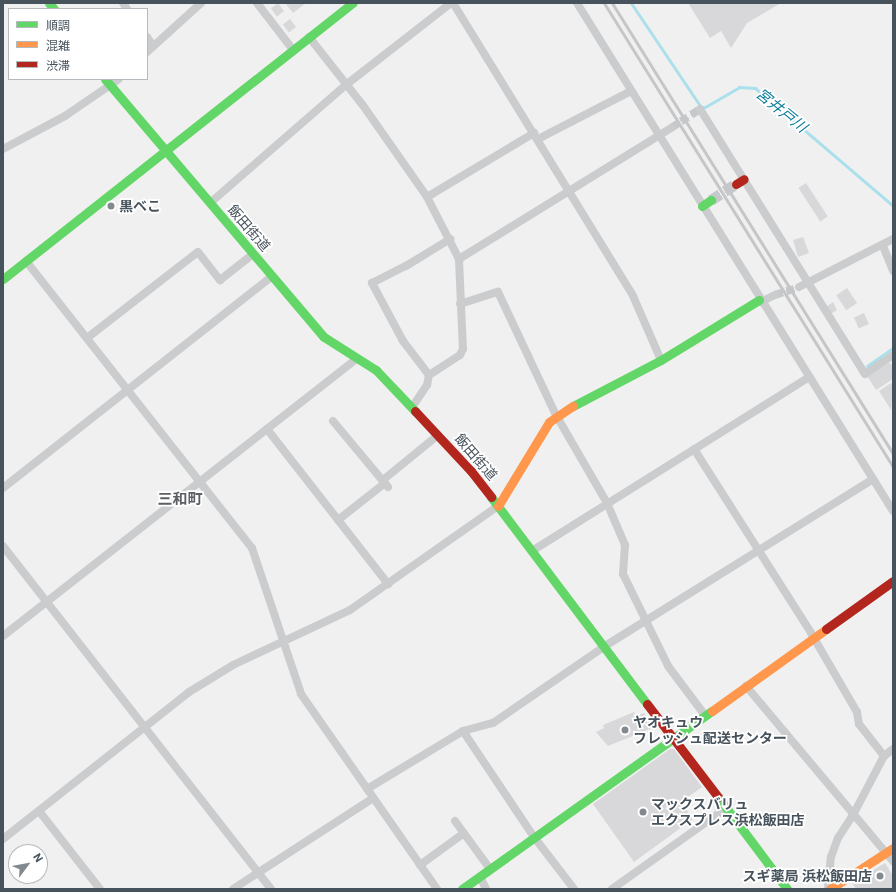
<!DOCTYPE html>
<meta charset="utf-8">
<style>
body{margin:0}
#map{position:relative;width:896px;height:892px;overflow:hidden;background:#f1f0f0;font-family:Roboto,"Noto Sans JP",sans-serif}
div>[style]{position:absolute}
[style*='--x']{left:calc(var(--x)*1px);top:calc(var(--y)*1px);width:calc(var(--w)*1px);rotate:calc(var(--a)*1deg)}
.stream>*{height:3px;margin:-1.5px;padding:0 1.5px;transform-origin:1.5px;border-radius:1.5px;background:#aae0ec}
.building>*{inset:0;background:#d8d8da;transform-origin:0 0}
.street-tunnel>*{height:8px;margin-top:-4px;transform-origin:0;background:repeating-linear-gradient(90deg,#c6c9cb 0 8px,transparent 0 12px)}
.secondary-tunnel>*{height:11px;margin-top:-5.5px;transform-origin:0;background:repeating-linear-gradient(90deg,#c6c9cb 0 11px,transparent 0 16.5px)}
.street>*{height:8px;margin:-4px;padding:0 4px;transform-origin:4px;border-radius:4px;background:#caccce}
.fast>*{height:9px;margin:-4.5px;padding:0 4.5px;transform-origin:4.5px;border-radius:4.5px;background:#63d668}
.slow>*{height:9px;margin:-4.5px;padding:0 4.5px;transform-origin:4.5px;border-radius:4.5px;background:#ff974d}
.jam>*{height:9px;margin:-4.5px;padding:0 4.5px;transform-origin:4.5px;border-radius:4.5px;background:#b3261e}
.rail>*{height:3px;margin:-1.5px;padding:0 1.5px;transform-origin:1.5px;border-radius:1.5px;background:#c5c6c8}
.dots>*{width:11px;height:11px;translate:-50% -50%;box-sizing:border-box;border:2px solid #fff;border-radius:50%}
span{translate:-50% -50%;white-space:nowrap;text-align:center;line-height:1.15;-webkit-text-stroke:3.5px #fff;paint-order:stroke}
.poi-label{font-size:14px;color:#47535c;font-weight:700}
.left{translate:0 -50%;text-align:left}
.right{translate:-100% -50%;text-align:right}
.street-label{font-size:14px;color:#47535c}
.water-label{font-size:15px;color:#0d7f9a;font-style:italic}
.neighbourhood-label{font-size:15px;color:#5c5f64;font-weight:700}
.frame{position:absolute;inset:0;border:4px solid #47535c;pointer-events:none}
.legend{position:absolute;left:8px;top:8px;width:140px;height:72px;box-sizing:border-box;background:#fff;border:1px solid #b5babe;margin:0;padding:5px 7px;list-style:none;font-size:12px;color:#47535c}
.legend li{display:flex;align-items:center;gap:8px;height:20px}
.legend b{width:20px;border:1px solid #b5babe}
.north{position:absolute;left:8px;top:844px;width:40px;height:40px;box-sizing:border-box;background:#fff;border:1px solid #b5babe;border-radius:50%;rotate:58deg;font-size:11px;font-weight:700;line-height:16px;text-align:center;color:#47535c}
.north::after{content:'';display:block;margin:auto;width:14px;height:18px;background:#828a90;clip-path:polygon(50% 0,100% 100%,50% 72%,0 100%)}
</style>
<div id="map">
<div class="stream">
<div style="--x:631;--y:3;--w:125;--a:56.1"></div>
<div style="--x:701;--y:107;--w:4;--a:0"></div>
<div style="--x:705;--y:107;--w:39;--a:-30"></div>
<div style="--x:739;--y:87;--w:16;--a:4"></div>
<div style="--x:755;--y:88;--w:182;--a:40.5"></div>
<div style="--x:867;--y:366;--w:32;--a:-35"></div>
</div>
<div class="building">
<div style="left:278px;top:3px;width:10px;height:9px;rotate:53deg"></div>
<div style="clip-path:polygon(285px 3px,306px 3px,293px 13px)"></div>
<div style="clip-path:polygon(688px 3px,781px 3px,747px 23px,731px 48px,721px 31px,710px 38px)"></div>
<div style="left:290px;top:19px;width:10px;height:9px;rotate:53deg"></div>
<div style="left:806px;top:183px;width:40px;height:9px;rotate:57deg"></div>
<div style="clip-path:polygon(803px 237px,809px 253px,798px 257px,793px 240px)"></div>
<div style="left:847px;top:288px;width:18px;height:13px;rotate:56deg"></div>
<div style="clip-path:polygon(833px 302px,837px 310px,831px 314px,826px 307px)"></div>
<div style="left:864px;top:313px;width:12px;height:11px;rotate:66deg"></div>
<div style="clip-path:polygon(889px 363px,893px 365px,893px 379px,876px 390px,867px 376px)"></div>
<div style="clip-path:polygon(891px 383px,893px 386px,891px 410px,879px 391px)"></div>
<div style="clip-path:polygon(634px 712px,636px 716px,644px 713px,655px 727px,608px 746px,596px 732px,604px 728px,603px 725px)"></div>
<div style="clip-path:polygon(670px 749px,674px 749px,702px 787px,681px 802px,693px 819px,634px 862px,593px 804px)"></div>
<div style="clip-path:polygon(885px 863px,893px 876px,893px 889px,856px 889px,852px 883px)"></div>
</div>
<div class="street-tunnel">
<div style="--x:671;--y:128;--w:35;--a:-33"></div>
<div style="--x:775;--y:295;--w:25;--a:-18"></div>
</div>
<div class="secondary-tunnel">
<div style="--x:711;--y:200;--w:30;--a:-33"></div>
</div>
<div class="street">
<div style="--x:123;--y:3;--w:7;--a:56"></div>
<div style="--x:257;--y:3;--w:59;--a:52.5"></div>
<div style="--x:453;--y:3;--w:344;--a:58.4"></div>
<div style="--x:633;--y:296;--w:70;--a:66.4"></div>
<div style="--x:577;--y:3;--w:598;--a:58.12"></div>
<div style="--x:147;--y:37;--w:11;--a:56"></div>
<div style="--x:309;--y:37;--w:85;--a:51.7"></div>
<div style="--x:362;--y:104;--w:113;--a:55"></div>
<div style="--x:427;--y:197;--w:70;--a:62.7"></div>
<div style="--x:459;--y:259;--w:90;--a:87.5"></div>
<div style="--x:463;--y:349;--w:7;--a:117"></div>
<div style="--x:460;--y:355;--w:37;--a:147"></div>
<div style="--x:429;--y:375;--w:10;--a:101"></div>
<div style="--x:427;--y:385;--w:27;--a:124"></div>
<div style="--x:147;--y:52;--w:73;--a:-42.2"></div>
<div style="--x:700;--y:109;--w:312;--a:58.1"></div>
<div style="--x:865;--y:374;--w:34;--a:-34"></div>
<div style="--x:538;--y:139;--w:105;--a:-27.3"></div>
<div style="--x:3;--y:149;--w:70;--a:-28"></div>
<div style="--x:65;--y:116;--w:65;--a:-34.4"></div>
<div style="--x:427;--y:197;--w:125;--a:-30.9"></div>
<div style="--x:210;--y:203;--w:181;--a:-41"></div>
<div style="--x:347;--y:84;--w:132;--a:-37.9"></div>
<div style="--x:883;--y:246;--w:27;--a:68"></div>
<div style="--x:459;--y:259;--w:249;--a:-31.7"></div>
<div style="--x:26;--y:261;--w:365;--a:51.8"></div>
<div style="--x:252;--y:548;--w:154;--a:71.4"></div>
<div style="--x:301;--y:694;--w:238;--a:55.1"></div>
<div style="--x:799;--y:287;--w:106;--a:-27.1"></div>
<div style="--x:761;--y:302;--w:16;--a:-27"></div>
<div style="--x:460;--y:304;--w:40;--a:-18"></div>
<div style="--x:498;--y:292;--w:136;--a:64.8"></div>
<div style="--x:556;--y:415;--w:102;--a:59.9"></div>
<div style="--x:607;--y:503;--w:46;--a:66.8"></div>
<div style="--x:625;--y:545;--w:29;--a:94"></div>
<div style="--x:623;--y:574;--w:102;--a:63.9"></div>
<div style="--x:668;--y:666;--w:60;--a:53.1"></div>
<div style="--x:87;--y:338;--w:140;--a:-37.8"></div>
<div style="--x:198;--y:252;--w:36;--a:52"></div>
<div style="--x:220;--y:280;--w:42;--a:-38.2"></div>
<div style="--x:429;--y:375;--w:43;--a:-127.4"></div>
<div style="--x:403;--y:341;--w:66;--a:-118.1"></div>
<div style="--x:372;--y:283;--w:38;--a:-27"></div>
<div style="--x:406;--y:266;--w:52;--a:-31.5"></div>
<div style="--x:333;--y:421;--w:86;--a:50.2"></div>
<div style="--x:267;--y:429;--w:197;--a:52"></div>
<div style="--x:694;--y:449;--w:218;--a:57.5"></div>
<div style="--x:811;--y:633;--w:91;--a:59.8"></div>
<div style="--x:857;--y:712;--w:12;--a:81"></div>
<div style="--x:859;--y:724;--w:41;--a:52"></div>
<div style="--x:383;--y:480;--w:71;--a:-39.3"></div>
<div style="--x:3;--y:488;--w:342;--a:-38.2"></div>
<div style="--x:338;--y:520;--w:60;--a:-38.2"></div>
<div style="--x:3;--y:546;--w:435;--a:52"></div>
<div style="--x:532;--y:551;--w:327;--a:-32.1"></div>
<div style="--x:3;--y:636;--w:450;--a:-38.1"></div>
<div style="--x:746;--y:686;--w:229;--a:50"></div>
<div style="--x:463;--y:731;--w:128;--a:56.2"></div>
<div style="--x:534;--y:837;--w:66;--a:52.4"></div>
<div style="--x:367;--y:789;--w:112;--a:-31.1"></div>
<div style="--x:463;--y:731;--w:31;--a:-15"></div>
<div style="--x:493;--y:723;--w:136;--a:-34.5"></div>
<div style="--x:605;--y:646;--w:316;--a:-31.9"></div>
<div style="--x:39;--y:811;--w:99;--a:52"></div>
<div style="--x:455;--y:821;--w:59;--a:53.9"></div>
<div style="--x:3;--y:839;--w:237;--a:-38.3"></div>
<div style="--x:189;--y:692;--w:52;--a:-31.5"></div>
<div style="--x:233;--y:665;--w:129;--a:-25.2"></div>
<div style="--x:350;--y:610;--w:181;--a:-35.1"></div>
<div style="--x:420;--y:865;--w:54;--a:-36"></div>
<div style="--x:480;--y:877;--w:13;--a:63"></div>
<div style="--x:233;--y:889;--w:167;--a:-33"></div>
<div style="--x:612;--y:889;--w:140;--a:-35.4"></div>
<div style="--x:828;--y:889;--w:32;--a:-85"></div>
<div style="--x:831;--y:857;--w:20;--a:-70"></div>
<div style="--x:838;--y:838;--w:27;--a:-57"></div>
<div style="--x:853;--y:815;--w:67;--a:-62.3"></div>
<div style="--x:884;--y:756;--w:11;--a:-38"></div>
</div>
<div class="fast">
<div style="--x:49;--y:3;--w:8;--a:50"></div>
<div style="--x:105;--y:79;--w:338;--a:49.7"></div>
<div style="--x:324;--y:337;--w:62;--a:32.4"></div>
<div style="--x:376;--y:370;--w:57;--a:46.4"></div>
<div style="--x:702;--y:206;--w:11;--a:-34"></div>
<div style="--x:3;--y:279;--w:446;--a:-38.3"></div>
<div style="--x:573;--y:406;--w:99;--a:-27.6"></div>
<div style="--x:661;--y:360;--w:115;--a:-31.5"></div>
<div style="--x:491;--y:497;--w:259;--a:53"></div>
<div style="--x:718;--y:797;--w:115;--a:53.1"></div>
<div style="--x:462;--y:889;--w:307;--a:-35.5"></div>
</div>
<div class="slow">
<div style="--x:498;--y:506;--w:98;--a:-58.7"></div>
<div style="--x:549;--y:422;--w:29;--a:-34"></div>
<div style="--x:712;--y:711;--w:140;--a:-35.7"></div>
<div style="--x:830;--y:889;--w:75;--a:-33.1"></div>
</div>
<div class="jam">
<div style="--x:736;--y:184;--w:9;--a:-32"></div>
<div style="--x:415;--y:411;--w:82;--a:47"></div>
<div style="--x:471;--y:471;--w:33;--a:52"></div>
<div style="--x:826;--y:629;--w:82;--a:-35.6"></div>
<div style="--x:647;--y:704;--w:117;--a:52.6"></div>
</div>
<div class="rail">
<div style="--x:604;--y:3;--w:547;--a:58.08"></div>
<div style="--x:612;--y:3;--w:531;--a:58.07"></div>
</div>
<div class="dots">
<div style="left:111px;top:206px;background:#828a90"></div>
<div style="left:625px;top:730px;background:#828a90"></div>
<div style="left:643px;top:812px;background:#828a90"></div>
<div style="left:880px;top:876px;background:#828a90"></div>
</div>
<div class="poi-label">
<span class="left" style="left:119px;top:206px">黒べこ</span>
<span class="left" style="left:633px;top:730px">ヤオキュウ<br>フレッシュ配送センター</span>
<span class="left" style="left:651px;top:812px">マックスバリュ<br>エクスプレス浜松飯田店</span>
<span class="right" style="left:872px;top:876px">スギ薬局 浜松飯田店</span>
</div>
<div class="street-label">
<span style="left:249px;top:228px;rotate:49deg">飯田街道</span>
<span style="left:476px;top:457px;rotate:49deg">飯田街道</span>
</div>
<div class="water-label">
<span style="left:781px;top:111px;rotate:39deg">宮井戸川</span>
</div>
<div class="neighbourhood-label">
<span style="left:180px;top:500px">三和町</span>
</div>
<div class="frame"></div>
<ul class="legend">
<li><b style="height:5px;background:#63d668"></b>順調</li>
<li><b style="height:5px;background:#ff974d"></b>混雑</li>
<li><b style="height:5px;background:#b3261e"></b>渋滞</li>
</ul>
<div class="north">N</div>
</div>
